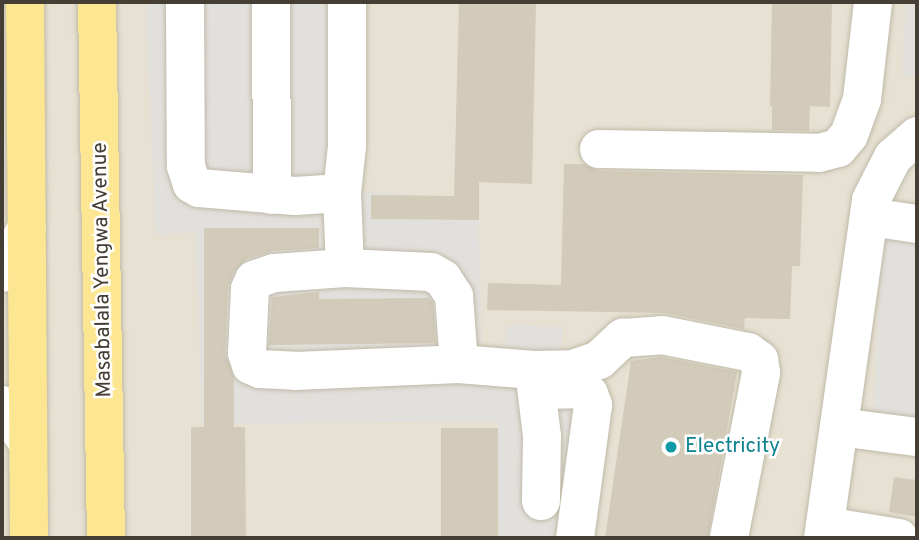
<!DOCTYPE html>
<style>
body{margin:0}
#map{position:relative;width:919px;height:540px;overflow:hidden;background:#f2eee4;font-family:Overpass,sans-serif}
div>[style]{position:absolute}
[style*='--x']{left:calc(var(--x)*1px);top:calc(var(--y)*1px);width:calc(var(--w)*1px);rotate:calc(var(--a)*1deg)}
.residential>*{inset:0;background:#e6e1d2;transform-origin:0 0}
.parking>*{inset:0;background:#e2e0dc}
.building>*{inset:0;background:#d3cbb9;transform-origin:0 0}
.roads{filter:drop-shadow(0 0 2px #c0baa9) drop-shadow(0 0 2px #c0baa9)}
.minor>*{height:38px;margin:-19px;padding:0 19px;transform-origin:19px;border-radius:19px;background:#fff}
.major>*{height:38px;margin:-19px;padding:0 19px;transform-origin:19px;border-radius:19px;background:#fde691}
.dots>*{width:19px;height:19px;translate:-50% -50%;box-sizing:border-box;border:4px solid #fff;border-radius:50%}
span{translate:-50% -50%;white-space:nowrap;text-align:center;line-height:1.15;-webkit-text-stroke:5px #fff;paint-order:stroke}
.street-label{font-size:21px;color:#443e34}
.culture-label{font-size:21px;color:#0d838f}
.left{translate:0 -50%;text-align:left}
.frame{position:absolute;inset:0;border:4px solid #443e34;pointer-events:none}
</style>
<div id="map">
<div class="residential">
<div style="left:2px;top:2px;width:915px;height:536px"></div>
</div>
<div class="parking">
<div style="clip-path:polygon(146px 2px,367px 2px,363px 192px,478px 198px,482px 356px,503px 360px,507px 325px,562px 327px,562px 367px,573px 420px,560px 538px,499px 538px,498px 421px,202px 424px,196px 232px,156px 235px)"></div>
<div style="clip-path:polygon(906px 2px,917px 2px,917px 77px,902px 75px)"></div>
<div style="clip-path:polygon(882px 225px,917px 232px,917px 423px,874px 418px)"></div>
</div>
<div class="building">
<div style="clip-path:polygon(459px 2px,536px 2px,532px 184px,479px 182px,479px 220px,371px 219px,371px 195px,454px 196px)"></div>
<div style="clip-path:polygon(772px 2px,832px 2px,830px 107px,810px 106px,809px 131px,772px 130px,772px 106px,770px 106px)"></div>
<div style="clip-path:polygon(564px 164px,584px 164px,599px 171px,803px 175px,800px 266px,792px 266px,790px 319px,745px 318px,744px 329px,666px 313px,487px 310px,488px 283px,561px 285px)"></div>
<div style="clip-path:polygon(204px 228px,319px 228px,319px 248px,272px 251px,247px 259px,234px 271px,228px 287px,225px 352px,234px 378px,234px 427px,245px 427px,246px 538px,191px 538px,191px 427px,204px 427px)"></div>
<div style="clip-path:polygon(319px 292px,319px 299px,429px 298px,433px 303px,436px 343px,269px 345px,272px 297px)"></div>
<div style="clip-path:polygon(661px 357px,737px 372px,708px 538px,605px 538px,631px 361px)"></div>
<div style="left:441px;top:428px;width:57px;height:110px"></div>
<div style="clip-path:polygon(894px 477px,917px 480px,917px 517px,889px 512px)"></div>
</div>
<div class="roads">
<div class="minor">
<div style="--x:185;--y:2;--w:164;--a:89.7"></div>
<div style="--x:186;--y:166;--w:19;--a:72"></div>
<div style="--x:192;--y:184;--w:8;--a:30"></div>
<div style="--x:199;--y:188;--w:96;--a:4.8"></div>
<div style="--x:295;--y:196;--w:47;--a:-3.7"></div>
<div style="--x:342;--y:193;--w:47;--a:-83.9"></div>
<div style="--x:347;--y:146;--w:144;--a:-90"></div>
<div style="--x:271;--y:2;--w:193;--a:89.7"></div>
<div style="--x:599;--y:149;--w:220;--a:1"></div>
<div style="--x:819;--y:153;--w:20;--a:-15"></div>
<div style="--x:838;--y:148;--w:17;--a:-50"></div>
<div style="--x:849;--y:135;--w:38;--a:-70"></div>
<div style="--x:862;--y:99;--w:98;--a:-83.5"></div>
<div style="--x:342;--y:193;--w:75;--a:87.7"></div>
<div style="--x:345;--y:268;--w:86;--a:2.7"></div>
<div style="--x:431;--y:272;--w:14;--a:30"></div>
<div style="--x:443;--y:279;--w:20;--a:57"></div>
<div style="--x:454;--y:296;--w:68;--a:85.8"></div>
<div style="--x:459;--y:364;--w:75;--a:4.6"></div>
<div style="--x:534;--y:370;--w:66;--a:83.1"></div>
<div style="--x:542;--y:436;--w:65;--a:90.9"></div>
<div style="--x:869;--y:217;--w:49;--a:8.3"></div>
<div style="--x:345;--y:268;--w:71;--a:176"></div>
<div style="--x:274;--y:273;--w:21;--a:161"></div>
<div style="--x:254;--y:280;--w:10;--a:114"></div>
<div style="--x:250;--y:289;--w:64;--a:92.7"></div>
<div style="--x:247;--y:353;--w:13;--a:72"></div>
<div style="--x:251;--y:365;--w:10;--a:24"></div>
<div style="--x:260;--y:369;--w:35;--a:3"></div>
<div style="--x:295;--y:371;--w:164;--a:-2.4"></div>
<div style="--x:2;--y:273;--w:52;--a:-61.5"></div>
<div style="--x:534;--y:370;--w:39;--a:-1"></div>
<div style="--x:573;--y:369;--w:28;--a:-19"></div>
<div style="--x:599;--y:360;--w:33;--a:-43"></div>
<div style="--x:623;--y:338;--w:39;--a:-4"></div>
<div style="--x:662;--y:335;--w:88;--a:11.2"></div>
<div style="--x:748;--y:352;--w:14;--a:36"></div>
<div style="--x:759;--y:360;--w:13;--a:81"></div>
<div style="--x:761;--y:373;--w:168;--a:101"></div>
<div style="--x:538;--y:390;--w:39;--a:-1"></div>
<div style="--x:577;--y:389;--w:13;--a:23"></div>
<div style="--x:589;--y:394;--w:12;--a:70"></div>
<div style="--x:593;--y:405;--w:134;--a:97.7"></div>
<div style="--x:2;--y:405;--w:46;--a:55.6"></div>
<div style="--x:839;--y:427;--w:79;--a:7.3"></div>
<div style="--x:825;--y:526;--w:75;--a:9.2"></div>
<div style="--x:823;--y:538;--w:341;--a:-81.9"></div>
<div style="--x:871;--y:200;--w:48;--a:-62.9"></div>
<div style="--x:893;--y:157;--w:32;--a:-41"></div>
</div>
<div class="major">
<div style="--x:25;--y:2;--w:536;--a:89.57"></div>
<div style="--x:97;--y:2;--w:536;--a:89.04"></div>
</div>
</div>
<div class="dots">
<div style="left:671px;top:447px;background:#0f9aa8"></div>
</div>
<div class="street-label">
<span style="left:103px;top:270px;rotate:-91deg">Masabalala Yengwa Avenue</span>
</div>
<div class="culture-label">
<span class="left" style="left:685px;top:447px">Electricity</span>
</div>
<div class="frame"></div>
</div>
